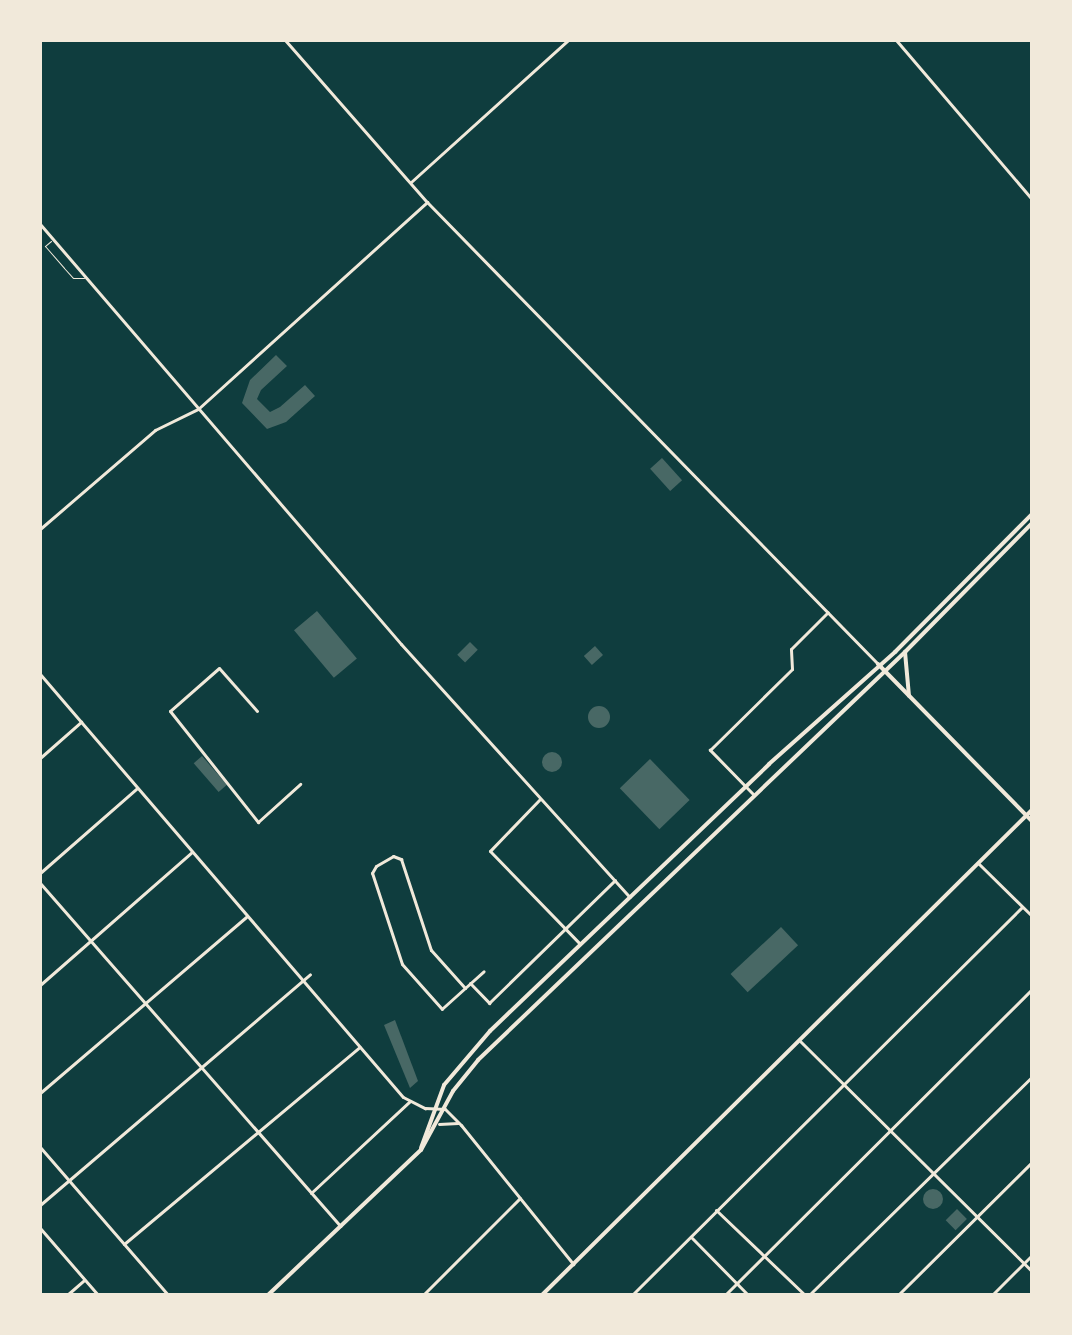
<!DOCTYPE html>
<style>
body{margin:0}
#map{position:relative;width:1072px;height:1335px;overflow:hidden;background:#0f3d3e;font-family:Rubik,sans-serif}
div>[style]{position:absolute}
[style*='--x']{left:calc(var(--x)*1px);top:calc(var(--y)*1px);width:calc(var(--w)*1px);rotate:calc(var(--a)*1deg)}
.building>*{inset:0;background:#486865;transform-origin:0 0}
.round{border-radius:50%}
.service>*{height:1px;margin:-0.5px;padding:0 0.5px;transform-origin:0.5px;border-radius:0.5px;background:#f1e9da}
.minor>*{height:3px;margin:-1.5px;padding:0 1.5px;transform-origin:1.5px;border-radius:1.5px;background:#f1e9da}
.tertiary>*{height:4px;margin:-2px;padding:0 2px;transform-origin:2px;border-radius:2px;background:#f1e9da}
span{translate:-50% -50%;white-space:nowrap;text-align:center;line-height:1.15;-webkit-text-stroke:6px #f1e9da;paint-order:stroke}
.frame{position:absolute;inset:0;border:42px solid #f1e9da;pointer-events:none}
</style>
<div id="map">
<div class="building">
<div style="clip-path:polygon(276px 355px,287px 366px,261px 390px,257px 399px,270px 412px,280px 407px,305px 385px,315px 396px,286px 422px,267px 429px,242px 403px,250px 380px)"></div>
<div style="left:662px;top:458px;width:30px;height:16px;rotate:48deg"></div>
<div style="left:317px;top:611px;width:62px;height:30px;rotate:50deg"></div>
<div style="left:470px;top:642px;width:11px;height:18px;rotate:45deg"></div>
<div style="left:595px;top:646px;width:12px;height:15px;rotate:48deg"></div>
<div class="round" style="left:588px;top:706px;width:22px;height:22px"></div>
<div class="round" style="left:542px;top:752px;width:20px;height:20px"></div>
<div style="left:202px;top:756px;width:38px;height:11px;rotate:49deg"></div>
<div style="left:650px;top:759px;width:57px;height:42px;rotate:46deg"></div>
<div style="left:781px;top:927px;width:25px;height:69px;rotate:47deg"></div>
<div style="clip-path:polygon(395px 1020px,418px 1081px,410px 1088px,384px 1025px)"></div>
<div class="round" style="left:923px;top:1189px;width:20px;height:20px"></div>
<div style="left:957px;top:1209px;width:14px;height:16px;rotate:45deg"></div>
</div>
<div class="service">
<div style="--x:51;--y:241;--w:8;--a:140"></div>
<div style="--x:45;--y:246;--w:29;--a:49"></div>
<div style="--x:64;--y:268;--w:13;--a:48"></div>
<div style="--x:73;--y:278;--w:11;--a:0"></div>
</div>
<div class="minor">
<div style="--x:285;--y:40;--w:215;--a:48.8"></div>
<div style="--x:427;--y:202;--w:646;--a:45.69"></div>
<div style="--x:896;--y:40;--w:209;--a:49.5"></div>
<div style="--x:411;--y:182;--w:212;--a:-42.1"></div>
<div style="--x:40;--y:224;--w:554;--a:49.32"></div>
<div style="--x:401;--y:644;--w:341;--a:47.9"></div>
<div style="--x:40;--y:529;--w:152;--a:-40.7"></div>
<div style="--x:155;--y:430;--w:48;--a:-26"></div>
<div style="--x:198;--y:409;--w:309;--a:-42.1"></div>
<div style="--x:40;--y:674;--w:557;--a:49.37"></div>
<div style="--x:403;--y:1097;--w:25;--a:27"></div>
<div style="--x:425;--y:1108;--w:20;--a:3"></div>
<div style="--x:445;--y:1109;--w:23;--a:45"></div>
<div style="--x:461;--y:1125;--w:179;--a:51.1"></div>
<div style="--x:257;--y:711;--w:57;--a:-131.5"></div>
<div style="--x:219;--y:668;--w:65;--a:138.7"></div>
<div style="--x:170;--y:711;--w:142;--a:51.6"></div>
<div style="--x:258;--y:822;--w:57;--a:-42.1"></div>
<div style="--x:40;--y:758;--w:55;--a:-41.3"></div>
<div style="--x:753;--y:794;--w:62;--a:-134.3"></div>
<div style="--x:710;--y:750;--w:115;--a:-44.6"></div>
<div style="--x:792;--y:669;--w:20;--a:-93"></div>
<div style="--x:791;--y:649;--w:52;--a:-45"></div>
<div style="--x:540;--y:799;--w:72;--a:133.9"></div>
<div style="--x:490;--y:851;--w:129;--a:45.9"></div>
<div style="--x:978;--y:863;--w:76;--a:44.5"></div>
<div style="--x:40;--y:873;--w:129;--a:-41.2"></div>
<div style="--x:40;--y:883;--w:456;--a:48.8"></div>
<div style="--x:470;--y:983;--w:28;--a:46"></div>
<div style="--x:489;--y:1003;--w:176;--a:-44.3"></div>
<div style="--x:40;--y:985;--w:201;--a:-41.2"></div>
<div style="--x:465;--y:988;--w:31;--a:138"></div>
<div style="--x:442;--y:1009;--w:60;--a:-131.6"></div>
<div style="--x:402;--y:964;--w:96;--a:-108.2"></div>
<div style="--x:372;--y:873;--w:8;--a:-60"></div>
<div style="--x:376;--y:866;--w:20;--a:-30"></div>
<div style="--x:393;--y:856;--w:9;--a:21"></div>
<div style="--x:401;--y:859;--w:96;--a:71.8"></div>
<div style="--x:431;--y:950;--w:51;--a:48.2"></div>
<div style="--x:465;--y:988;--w:25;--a:-42"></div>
<div style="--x:800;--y:1041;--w:327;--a:44.8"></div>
<div style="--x:40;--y:1093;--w:271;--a:-40.5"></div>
<div style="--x:439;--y:1124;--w:19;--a:-3"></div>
<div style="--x:40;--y:1147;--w:196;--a:49.1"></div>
<div style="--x:311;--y:1193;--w:135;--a:-42.9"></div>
<div style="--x:40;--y:1205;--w:355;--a:-40.5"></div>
<div style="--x:716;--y:1210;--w:123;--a:43.7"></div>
<div style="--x:40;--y:1228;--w:89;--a:49.1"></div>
<div style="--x:692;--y:1238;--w:80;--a:45.5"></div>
<div style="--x:124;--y:1244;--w:307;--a:-39.9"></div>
<div style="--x:67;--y:1295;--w:23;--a:-41"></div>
<div style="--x:423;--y:1295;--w:137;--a:-45"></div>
<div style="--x:632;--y:1295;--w:550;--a:-44.85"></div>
<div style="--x:725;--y:1295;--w:433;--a:-44.9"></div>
<div style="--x:809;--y:1295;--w:312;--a:-44.4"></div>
<div style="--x:898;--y:1295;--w:189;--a:-44.8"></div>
<div style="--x:992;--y:1295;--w:57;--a:-45"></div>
</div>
<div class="tertiary">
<div style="--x:905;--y:652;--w:44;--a:84.8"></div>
<div style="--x:878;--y:664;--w:220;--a:45.6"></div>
<div style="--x:421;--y:1148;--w:67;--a:-69.9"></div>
<div style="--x:444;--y:1085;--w:71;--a:-49.6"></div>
<div style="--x:490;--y:1031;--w:386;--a:-43.7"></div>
<div style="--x:769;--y:764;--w:169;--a:-41.6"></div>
<div style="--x:895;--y:652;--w:194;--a:-45.2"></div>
<div style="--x:268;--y:1295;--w:211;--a:-43.5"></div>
<div style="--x:421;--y:1150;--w:67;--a:-61.5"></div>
<div style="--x:453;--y:1091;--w:40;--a:-51"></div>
<div style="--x:478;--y:1060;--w:591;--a:-43.7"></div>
<div style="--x:905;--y:652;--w:181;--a:-45.4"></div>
<div style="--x:542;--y:1295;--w:689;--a:-44.71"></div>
</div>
<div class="frame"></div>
</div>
